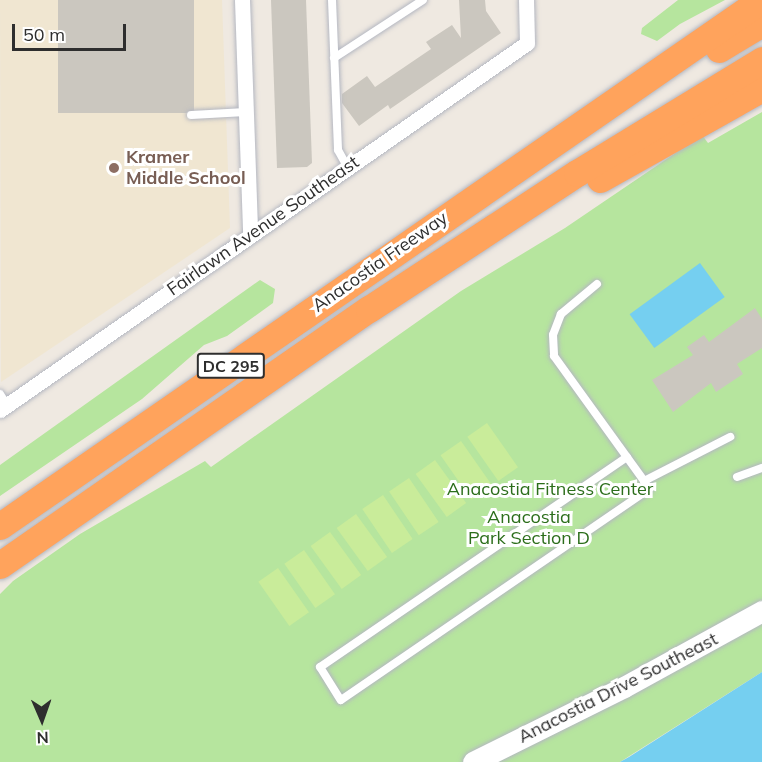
<!DOCTYPE html>
<style>
body{margin:0}
#map{position:relative;width:762px;height:762px;overflow:hidden;background:#efe9e1;font-family:Mulish,sans-serif}
div>[style]{position:absolute}
[style*='--x']{left:calc(var(--x)*1px);top:calc(var(--y)*1px);width:calc(var(--w)*1px);rotate:calc(var(--a)*1deg)}
.education>*{inset:0;background:#f0e6d1}
.green>*{inset:0;background:#b6e59e}
.pitch>*{inset:0;background:#c9ec9a;transform-origin:0 0}
.water>*{inset:0;background:#75cff0;transform-origin:0 0}
.building>*{inset:0;background:#cbc7bf;transform-origin:0 0}
.roads{filter:drop-shadow(0 0 2px #b4b7c1) drop-shadow(0 0 2px #b4b7c1)}
.lane>*{height:8px;margin:-4px;padding:0 4px;transform-origin:4px;border-radius:4px;background:#fff}
.street>*{height:15px;margin:-7.5px;padding:0 7.5px;transform-origin:7.5px;border-radius:7.5px;background:#fff}
.secondary>*{height:21px;margin:-10.5px;padding:0 10.5px;transform-origin:10.5px;border-radius:10.5px;background:#fff}
.highway>*{height:27px;margin:-13.5px;padding:0 13.5px;transform-origin:13.5px;border-radius:13.5px;background:#ffa35c}
.dots>*{width:16px;height:16px;translate:-50% -50%;box-sizing:border-box;border:3px solid #fff;border-radius:50%}
span{translate:-50% -50%;white-space:nowrap;text-align:center;line-height:1.15;-webkit-text-stroke:6px #fff;paint-order:stroke}
.shield-label span{padding:2px 4px;background:#fff;border:2px solid;border-radius:4px;-webkit-text-stroke-width:0}
.shield-label{font-size:16px;color:#2e2e2e;font-weight:700}
.education-label{font-size:18px;color:#785e54;font-weight:700}
.left{translate:0 -50%;text-align:left}
.street-label{font-size:18px;color:#2e2e2e}
.park-label{font-size:18px;color:#2c6e1b}
.north{position:absolute;left:12px;top:690px;width:60px;height:60px;-webkit-text-stroke:4px #fff;paint-order:stroke;rotate:178deg;font-size:16px;font-weight:700;line-height:24px;text-align:center;color:#2e2e2e}
.north::after{content:'';display:block;margin:auto;width:21px;height:27px;background:#2e2e2e;clip-path:polygon(50% 0,100% 100%,50% 72%,0 100%)}
.scale{position:absolute;left:12px;top:24px;width:114px;height:27px;box-sizing:border-box;border:3px solid #2e2e2e;border-top:0;padding-left:8px;font-size:18px;line-height:21px;white-space:nowrap;color:#2e2e2e;-webkit-text-stroke:4px #fff;paint-order:stroke}
</style>
<div id="map">
<div class="education">
<div style="clip-path:polygon(0 0,222px 0,230px 228px,1px 382px)"></div>
</div>
<div class="green">
<div style="clip-path:polygon(678px 0,725px 0,680px 24px,657px 41px,641px 34px,642px 28px)"></div>
<div style="clip-path:polygon(762px 112px,762px 672px,620px 762px,0 762px,0 594px,13px 581px,80px 534px,205px 461px,211px 467px,461px 291px,565px 228px,702px 135px,708px 143px)"></div>
<div style="clip-path:polygon(260px 280px,275px 289px,273px 303px,227px 336px,204px 345px,142px 399px,0 496px,0 465px)"></div>
</div>
<div class="pitch">
<div style="left:487px;top:423px;width:54px;height:24px;rotate:55deg"></div>
<div style="left:461px;top:441px;width:54px;height:25px;rotate:55deg"></div>
<div style="left:435px;top:460px;width:53px;height:24px;rotate:54deg"></div>
<div style="left:409px;top:478px;width:53px;height:24px;rotate:56deg"></div>
<div style="left:383px;top:495px;width:53px;height:25px;rotate:56deg"></div>
<div style="left:356px;top:514px;width:53px;height:24px;rotate:54deg"></div>
<div style="left:330px;top:532px;width:53px;height:24px;rotate:54deg"></div>
<div style="left:304px;top:550px;width:54px;height:24px;rotate:55deg"></div>
<div style="left:278px;top:568px;width:54px;height:24px;rotate:55deg"></div>
</div>
<div class="water">
<div style="left:700px;top:263px;width:42px;height:87px;rotate:54deg"></div>
<div style="clip-path:polygon(762px 672px,762px 762px,620px 762px,629px 757px)"></div>
</div>
<div class="building">
<div style="left:58px;top:0;width:136px;height:113px"></div>
<div style="clip-path:polygon(271px 0,306px 0,312px 163px,307px 167px,277px 168px)"></div>
<div style="clip-path:polygon(459px 0,485px 0,486px 11px,501px 33px,390px 109px,388px 105px,359px 126px,342px 103px,342px 94px,367px 76px,375px 87px,431px 49px,426px 42px,452px 25px,461px 38px)"></div>
<div style="clip-path:polygon(755px 308px,762px 319px,762px 348px,737px 364px,743px 374px,716px 392px,711px 383px,673px 412px,652px 380px,693px 355px,687px 347px,704px 335px,709px 342px)"></div>
</div>
<div class="roads">
<div class="lane">
<div style="--x:332;--y:0;--w:150;--a:87.7"></div>
<div style="--x:338;--y:150;--w:21;--a:61"></div>
<div style="--x:334;--y:58;--w:106;--a:-33.1"></div>
<div style="--x:191;--y:115;--w:55;--a:-3.1"></div>
<div style="--x:597;--y:284;--w:47;--a:140.2"></div>
<div style="--x:561;--y:314;--w:22;--a:111"></div>
<div style="--x:553;--y:335;--w:21;--a:87"></div>
<div style="--x:554;--y:356;--w:154;--a:54.2"></div>
<div style="--x:644;--y:481;--w:97;--a:-27.1"></div>
<div style="--x:0;--y:394;--w:13;--a:58"></div>
<div style="--x:627;--y:457;--w:372;--a:145.6"></div>
<div style="--x:320;--y:667;--w:39;--a:58"></div>
<div style="--x:341;--y:700;--w:373;--a:-34.4"></div>
<div style="--x:649;--y:489;--w:9;--a:-122"></div>
<div style="--x:737;--y:477;--w:27;--a:-20"></div>
</div>
<div class="street">
<div style="--x:242;--y:0;--w:234;--a:88"></div>
<div style="--x:0;--y:410;--w:642;--a:-34.85"></div>
<div style="--x:527;--y:43;--w:43;--a:-91.3"></div>
</div>
<div class="secondary">
<div style="--x:473;--y:762;--w:169;--a:-26.4"></div>
<div style="--x:624;--y:687;--w:158;--a:-28.8"></div>
</div>
<div class="highway">
<div style="--x:719;--y:49;--w:50;--a:-31.2"></div>
<div style="--x:600;--y:179;--w:186;--a:-29.3"></div>
<div style="--x:0;--y:526;--w:925;--a:-34.65"></div>
<div style="--x:0;--y:565;--w:449;--a:-34.8"></div>
<div style="--x:369;--y:309;--w:249;--a:-33.2"></div>
<div style="--x:577;--y:173;--w:217;--a:-31.4"></div>
</div>
</div>
<div class="dots">
<div style="left:114px;top:168px;background:#8d6e63"></div>
</div>
<div class="shield-label">
<span style="left:231px;top:366px">DC 295</span>
</div>
<div class="education-label">
<span class="left" style="left:126px;top:168px">Kramer<br>Middle School</span>
</div>
<div class="street-label">
<span style="left:263px;top:226px;rotate:-35deg">Fairlawn Avenue Southeast</span>
<span style="left:380px;top:262px;rotate:-35deg">Anacostia Freeway</span>
<span style="left:618px;top:688px;rotate:-27deg">Anacostia Drive Southeast</span>
</div>
<div class="park-label">
<span style="left:550px;top:489px">Anacostia Fitness Center</span>
<span style="left:529px;top:528px">Anacostia<br>Park Section D</span>
</div>
<div class="north">N</div>
<div class="scale">50 m</div>
</div>
